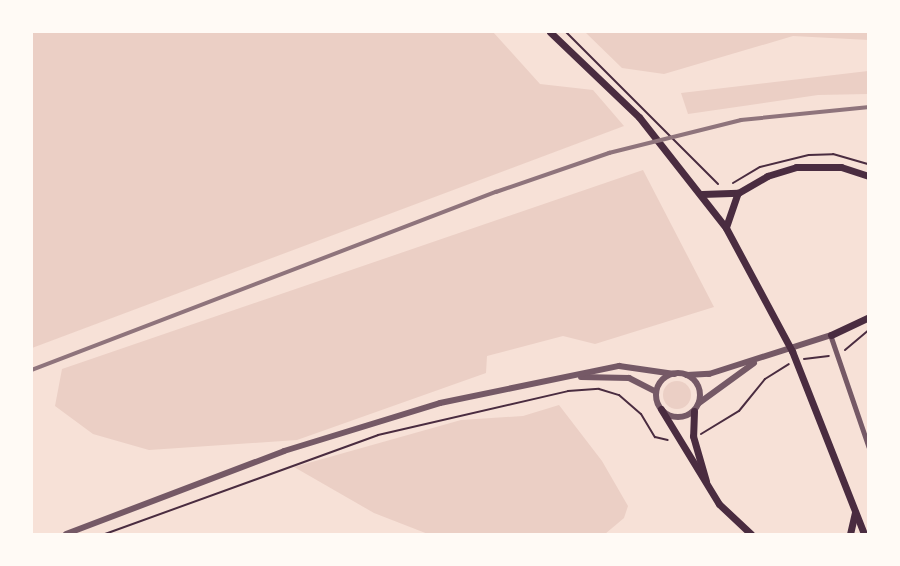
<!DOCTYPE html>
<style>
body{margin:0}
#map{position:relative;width:900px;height:566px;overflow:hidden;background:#f7e1d7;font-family:Commissioner,sans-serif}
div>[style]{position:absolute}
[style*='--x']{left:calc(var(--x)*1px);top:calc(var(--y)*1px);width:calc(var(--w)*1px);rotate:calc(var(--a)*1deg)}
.green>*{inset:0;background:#ebcfc5}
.round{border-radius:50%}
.path>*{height:2px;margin:-1px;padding:0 1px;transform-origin:1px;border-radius:1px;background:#4a2c40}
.minor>*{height:4.5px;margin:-2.25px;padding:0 2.25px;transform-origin:2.25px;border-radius:2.25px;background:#755966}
.tertiary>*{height:6px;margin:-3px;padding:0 3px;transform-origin:3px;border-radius:3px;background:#755966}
.tertiary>.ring{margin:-3px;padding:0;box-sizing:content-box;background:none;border:6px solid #755966;border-radius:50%}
.primary>*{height:7px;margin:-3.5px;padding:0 3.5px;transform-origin:3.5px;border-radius:3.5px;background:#4a2c40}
.rail>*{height:3.5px;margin:-1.75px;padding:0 1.75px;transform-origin:1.75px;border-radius:1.75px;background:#8f747c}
span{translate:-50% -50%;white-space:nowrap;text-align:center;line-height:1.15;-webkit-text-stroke:5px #fffaf5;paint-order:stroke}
.frame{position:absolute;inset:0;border:33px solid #fffaf5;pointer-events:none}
</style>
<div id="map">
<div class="green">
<div style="clip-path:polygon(32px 32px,493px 32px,540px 84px,593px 90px,624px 126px,32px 348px)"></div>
<div style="clip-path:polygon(585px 32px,868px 32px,869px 40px,793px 36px,664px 74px,622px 68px)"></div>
<div style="clip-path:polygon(868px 71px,868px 94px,818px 95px,688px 114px,681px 93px)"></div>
<div style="clip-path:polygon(643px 170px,714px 307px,595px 344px,563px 336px,487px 356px,486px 373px,297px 440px,149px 450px,93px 434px,55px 406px,62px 369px)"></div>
<div class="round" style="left:663px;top:381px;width:28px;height:28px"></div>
<div style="clip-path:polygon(559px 405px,602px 461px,628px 506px,624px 518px,605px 534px,428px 534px,374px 513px,294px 467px,461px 420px,523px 416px)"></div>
</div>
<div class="path">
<div style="--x:566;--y:32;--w:215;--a:45"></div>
<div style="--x:733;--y:183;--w:31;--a:-31"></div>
<div style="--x:760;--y:167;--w:50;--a:-13.8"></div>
<div style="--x:809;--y:155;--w:24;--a:-2"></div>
<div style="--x:833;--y:154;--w:37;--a:16"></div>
<div style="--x:845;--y:350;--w:31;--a:-40"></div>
<div style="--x:804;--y:359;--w:25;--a:-7"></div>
<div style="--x:701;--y:434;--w:44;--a:-31.2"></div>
<div style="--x:739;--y:411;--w:41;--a:-50.9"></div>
<div style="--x:765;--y:379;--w:28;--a:-32"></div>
<div style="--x:105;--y:534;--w:290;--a:-19.9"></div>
<div style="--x:378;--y:435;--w:195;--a:-13"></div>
<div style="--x:568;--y:391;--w:31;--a:-4"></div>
<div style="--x:599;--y:389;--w:21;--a:17"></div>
<div style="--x:619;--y:395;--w:29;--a:41"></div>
<div style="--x:641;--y:414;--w:27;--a:59"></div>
<div style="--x:655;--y:437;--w:13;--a:13"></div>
</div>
<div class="minor">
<div style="--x:831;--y:336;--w:117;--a:71.1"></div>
</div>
<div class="tertiary">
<div class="ring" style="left:656px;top:373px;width:38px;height:38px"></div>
<div style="--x:687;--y:375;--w:22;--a:-3"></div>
<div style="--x:709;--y:374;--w:128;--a:-17.7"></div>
<div style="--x:581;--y:377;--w:48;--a:1.2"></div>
<div style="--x:629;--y:378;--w:30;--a:27"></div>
<div style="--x:699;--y:403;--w:68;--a:-36"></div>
<div style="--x:66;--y:534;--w:233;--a:-20.8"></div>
<div style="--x:284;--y:451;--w:163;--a:-17.1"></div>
<div style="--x:440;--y:403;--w:183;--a:-11.7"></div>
<div style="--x:619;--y:366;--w:56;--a:8.3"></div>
</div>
<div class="primary">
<div style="--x:550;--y:32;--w:123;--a:43.7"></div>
<div style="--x:639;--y:117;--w:141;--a:51.9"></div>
<div style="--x:726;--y:228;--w:140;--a:61.8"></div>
<div style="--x:792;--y:351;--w:197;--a:68.5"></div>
<div style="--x:702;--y:194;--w:36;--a:-2"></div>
<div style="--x:738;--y:193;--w:34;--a:-30"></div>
<div style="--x:767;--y:176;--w:30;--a:-17"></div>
<div style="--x:796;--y:167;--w:45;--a:0"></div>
<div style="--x:841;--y:167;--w:29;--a:18"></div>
<div style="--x:726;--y:227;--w:36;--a:-71"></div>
<div style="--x:831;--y:335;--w:42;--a:-25.3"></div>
<div style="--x:661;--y:409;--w:111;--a:58.6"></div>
<div style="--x:719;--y:504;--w:44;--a:43.2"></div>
<div style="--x:694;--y:411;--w:25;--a:92"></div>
<div style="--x:693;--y:436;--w:47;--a:73.9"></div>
<div style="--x:850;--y:534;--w:22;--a:-77"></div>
</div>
<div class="rail">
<div style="--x:32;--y:370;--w:497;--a:-21"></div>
<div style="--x:496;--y:192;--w:120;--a:-19"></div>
<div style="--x:609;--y:153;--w:136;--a:-14"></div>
<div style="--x:741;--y:120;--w:129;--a:-5.8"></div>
</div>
<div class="frame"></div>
</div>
